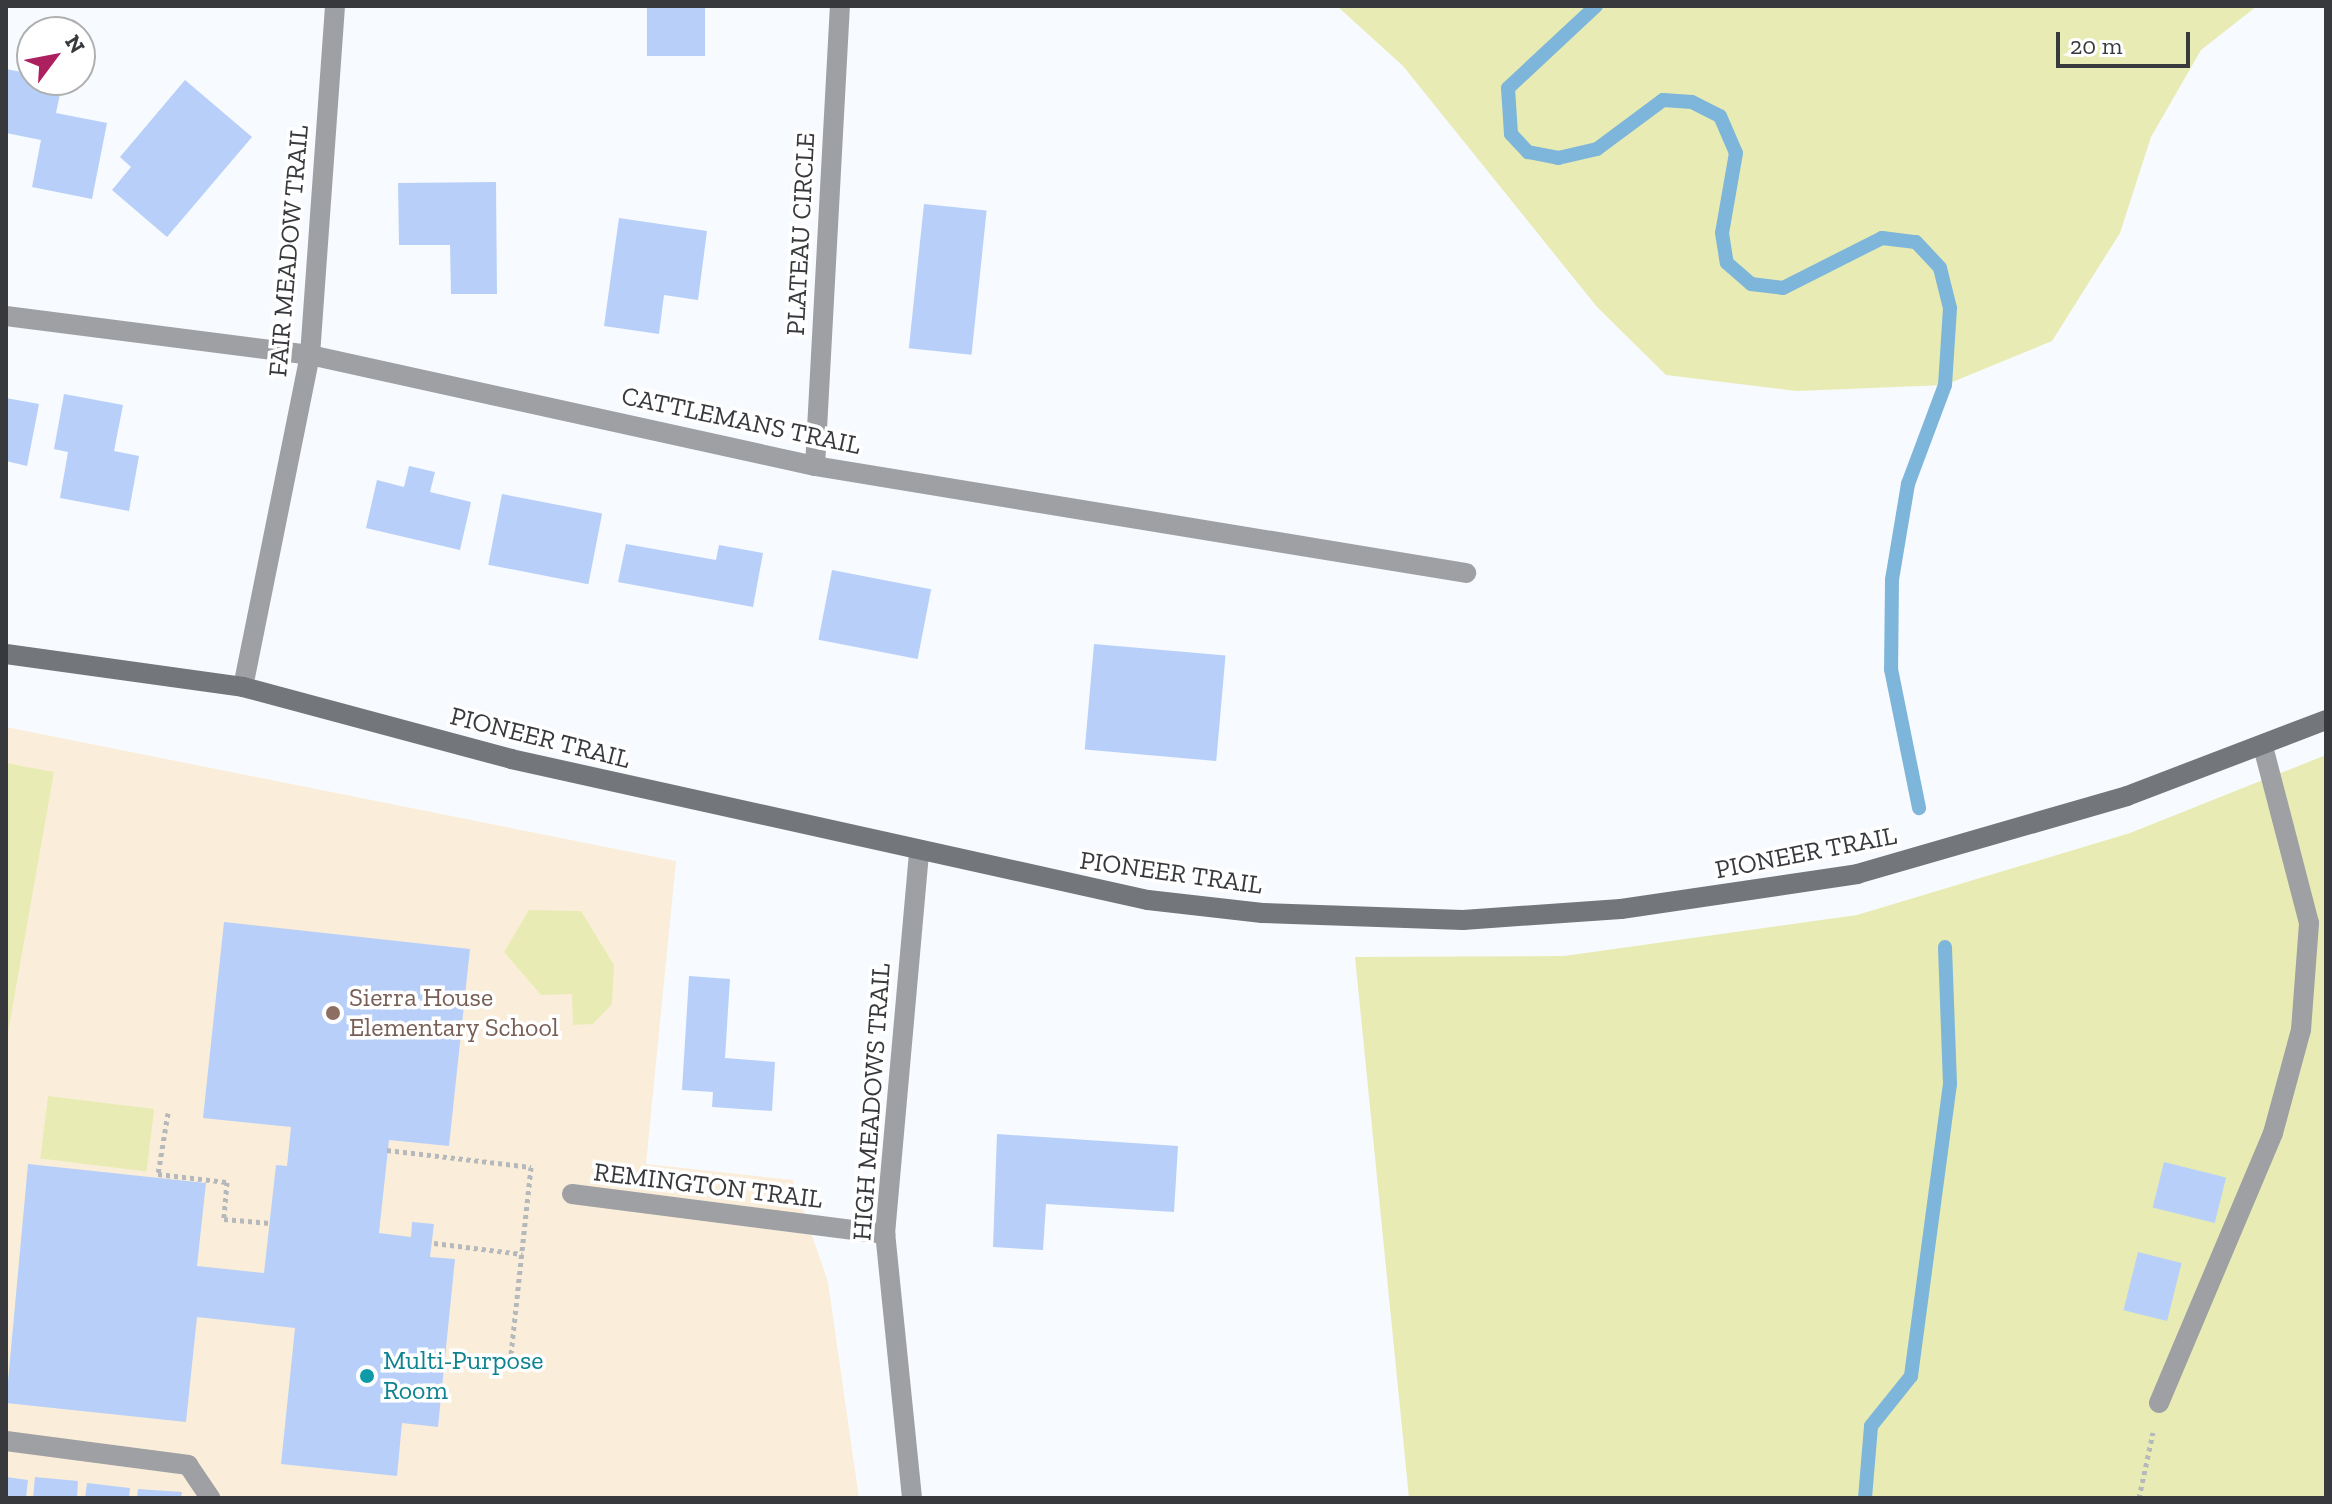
<!DOCTYPE html>
<style>
body{margin:0}
#map{position:relative;width:2332px;height:1504px;overflow:hidden;background:#f7fafe;font-family:"Zilla Slab",serif}
div>[style]{position:absolute}
[style*='--x']{left:calc(var(--x)*1px);top:calc(var(--y)*1px);width:calc(var(--w)*1px);rotate:calc(var(--a)*1deg)}
.industrial>*{inset:0;background:#faeeda}
.green>*{inset:0;background:#e8ecb4;transform-origin:0 0}
.stream>*{height:14px;margin:-7px;padding:0 7px;transform-origin:7px;border-radius:7px;background:#7eb5da}
.building>*{inset:0;background:#b8d0f9;transform-origin:0 0}
.path>*{height:5px;margin-top:-2.5px;transform-origin:0;background:repeating-linear-gradient(90deg,#b6b9bc 0 4px,transparent 0 8px)}
.service>*{height:20px;margin:-10px;padding:0 10px;transform-origin:10px;border-radius:10px;background:#9ea0a3}
.minor>*{height:20px;margin:-10px;padding:0 10px;transform-origin:10px;border-radius:10px;background:#9ea0a3}
.secondary>*{height:20px;margin:-10px;padding:0 10px;transform-origin:10px;border-radius:10px;background:#73767a}
.dots>*{width:22px;height:22px;translate:-50% -50%;box-sizing:border-box;border:4px solid #fff;border-radius:50%}
span{translate:-50% -50%;white-space:nowrap;text-align:center;line-height:1.15;-webkit-text-stroke:7px #fff;paint-order:stroke}
.street-label{font-size:26px;color:#37393c}
.education-label{font-size:26px;color:#785e54}
.left{translate:0 -50%;text-align:left}
.culture-label{font-size:26px;color:#0d838f}
.frame{position:absolute;inset:0;border:8px solid #37393c;pointer-events:none}
.north{position:absolute;left:16px;top:16px;width:80px;height:80px;box-sizing:border-box;background:#fff;border:2px solid #afb0b1;border-radius:50%;rotate:58deg;font-size:22px;font-weight:700;line-height:32px;text-align:center;color:#37393c}
.north::after{content:'';display:block;margin:auto;width:28px;height:36px;background:#ac205f;clip-path:polygon(50% 0,100% 100%,50% 72%,0 100%)}
.scale{position:absolute;left:2056px;top:32px;width:134px;height:36px;box-sizing:border-box;border:4px solid #37393c;border-top:0;padding-left:10px;font-size:24px;line-height:28px;white-space:nowrap;color:#37393c;-webkit-text-stroke:6px #fff;paint-order:stroke}
</style>
<div id="map">
<div class="industrial">
<div style="clip-path:polygon(6px 727px,676px 861px,646px 1164px,793px 1180px,828px 1282px,859px 1498px,6px 1498px)"></div>
</div>
<div class="green">
<div style="clip-path:polygon(1337px 6px,2257px 6px,2201px 50px,2151px 137px,2120px 233px,2052px 341px,1945px 385px,1797px 391px,1666px 375px,1597px 307px,1403px 66px)"></div>
<div style="clip-path:polygon(2326px 755px,2326px 1498px,1409px 1498px,1355px 957px,1564px 956px,1857px 915px,2130px 833px)"></div>
<div style="clip-path:polygon(6px 763px,54px 772px,6px 1044px)"></div>
<div style="clip-path:polygon(529px 910px,581px 911px,614px 965px,612px 1004px,593px 1024px,573px 1025px,572px 994px,541px 995px,504px 952px)"></div>
<div style="left:48px;top:1096px;width:107px;height:63px;rotate:7deg"></div>
</div>
<div class="stream">
<div style="--x:1596;--y:6;--w:120;--a:137"></div>
<div style="--x:1508;--y:88;--w:46;--a:86.3"></div>
<div style="--x:1511;--y:134;--w:25;--a:47"></div>
<div style="--x:1528;--y:152;--w:31;--a:11"></div>
<div style="--x:1558;--y:158;--w:40;--a:-13"></div>
<div style="--x:1597;--y:149;--w:82;--a:-36.6"></div>
<div style="--x:1663;--y:100;--w:29;--a:4"></div>
<div style="--x:1692;--y:102;--w:31;--a:27"></div>
<div style="--x:1720;--y:116;--w:40;--a:66.6"></div>
<div style="--x:1736;--y:153;--w:81;--a:99.9"></div>
<div style="--x:1722;--y:233;--w:30;--a:81"></div>
<div style="--x:1727;--y:263;--w:32;--a:41"></div>
<div style="--x:1751;--y:284;--w:32;--a:7"></div>
<div style="--x:1783;--y:288;--w:111;--a:-26.8"></div>
<div style="--x:1882;--y:238;--w:34;--a:7"></div>
<div style="--x:1916;--y:242;--w:35;--a:47"></div>
<div style="--x:1940;--y:268;--w:41;--a:76"></div>
<div style="--x:1950;--y:308;--w:77;--a:93.7"></div>
<div style="--x:1945;--y:385;--w:106;--a:110.5"></div>
<div style="--x:1908;--y:484;--w:97;--a:99.5"></div>
<div style="--x:1892;--y:580;--w:89;--a:90.6"></div>
<div style="--x:1891;--y:669;--w:142;--a:78.6"></div>
<div style="--x:1865;--y:1498;--w:72;--a:-85.2"></div>
<div style="--x:1871;--y:1426;--w:64;--a:-51.3"></div>
<div style="--x:1911;--y:1376;--w:295;--a:-82.4"></div>
<div style="--x:1950;--y:1084;--w:137;--a:-92.1"></div>
</div>
<div class="building">
<div style="left:647px;top:6px;width:58px;height:50px"></div>
<div style="clip-path:polygon(6px 69px,32px 74px,32px 80px,63px 80px,56px 113px,107px 123px,92px 199px,32px 187px,41px 140px,6px 133px)"></div>
<div style="clip-path:polygon(185px 80px,252px 137px,167px 237px,112px 190px,131px 167px,120px 157px)"></div>
<div style="clip-path:polygon(496px 182px,497px 294px,451px 294px,450px 245px,399px 245px,398px 183px)"></div>
<div style="left:924px;top:204px;width:63px;height:145px;rotate:6deg"></div>
<div style="clip-path:polygon(619px 218px,707px 231px,698px 300px,664px 295px,659px 334px,604px 326px)"></div>
<div style="clip-path:polygon(64px 394px,123px 405px,114px 451px,139px 456px,129px 511px,60px 498px,68px 452px,54px 449px)"></div>
<div style="clip-path:polygon(6px 398px,39px 404px,27px 466px,6px 461px)"></div>
<div style="clip-path:polygon(409px 466px,435px 472px,430px 492px,471px 502px,460px 550px,366px 528px,377px 480px,404px 487px)"></div>
<div style="left:502px;top:494px;width:102px;height:72px;rotate:11deg"></div>
<div style="clip-path:polygon(626px 544px,716px 560px,719px 545px,763px 553px,753px 607px,618px 582px)"></div>
<div style="left:832px;top:570px;width:101px;height:71px;rotate:11deg"></div>
<div style="left:1094px;top:644px;width:132px;height:106px;rotate:5deg"></div>
<div style="clip-path:polygon(224px 922px,470px 949px,449px 1146px,389px 1140px,379px 1233px,411px 1237px,412px 1222px,434px 1224px,430px 1257px,455px 1259px,438px 1427px,402px 1423px,397px 1476px,281px 1464px,295px 1328px,197px 1317px,186px 1422px,6px 1403px,28px 1164px,206px 1183px,197px 1266px,264px 1273px,276px 1165px,287px 1166px,291px 1127px,203px 1118px)"></div>
<div style="clip-path:polygon(689px 976px,730px 979px,725px 1058px,775px 1062px,772px 1111px,712px 1107px,713px 1092px,682px 1090px)"></div>
<div style="clip-path:polygon(997px 1134px,1178px 1146px,1174px 1212px,1046px 1204px,1043px 1250px,993px 1247px)"></div>
<div style="left:2164px;top:1162px;width:64px;height:47px;rotate:14deg"></div>
<div style="left:2138px;top:1252px;width:45px;height:60px;rotate:14deg"></div>
<div style="clip-path:polygon(6px 1477px,28px 1480px,26px 1498px,6px 1498px)"></div>
<div style="clip-path:polygon(35px 1477px,78px 1481px,77px 1498px,33px 1498px)"></div>
<div style="clip-path:polygon(87px 1483px,130px 1488px,129px 1498px,85px 1498px)"></div>
<div style="clip-path:polygon(138px 1489px,182px 1492px,181px 1498px,137px 1498px)"></div>
</div>
<div class="path">
<div style="--x:168;--y:1113;--w:62;--a:99.3"></div>
<div style="--x:158;--y:1174;--w:69;--a:6.6"></div>
<div style="--x:227;--y:1182;--w:37;--a:95"></div>
<div style="--x:224;--y:1219;--w:46;--a:5"></div>
<div style="--x:387;--y:1150;--w:145;--a:6.7"></div>
<div style="--x:531;--y:1167;--w:207;--a:96.1"></div>
<div style="--x:434;--y:1243;--w:89;--a:7.1"></div>
<div style="--x:2139;--y:1498;--w:67;--a:-78"></div>
</div>
<div class="service">
<div style="--x:2159;--y:1403;--w:293;--a:-67.1"></div>
<div style="--x:2273;--y:1133;--w:107;--a:-74.8"></div>
<div style="--x:2301;--y:1030;--w:107;--a:-85.7"></div>
<div style="--x:2309;--y:923;--w:183;--a:-104.6"></div>
<div style="--x:6;--y:1441;--w:184;--a:7.5"></div>
<div style="--x:188;--y:1465;--w:40;--a:56"></div>
</div>
<div class="minor">
<div style="--x:6;--y:316;--w:306;--a:7.3"></div>
<div style="--x:310;--y:355;--w:517;--a:12.4"></div>
<div style="--x:815;--y:466;--w:660;--a:9.33"></div>
<div style="--x:815;--y:466;--w:461;--a:-86.9"></div>
<div style="--x:243;--y:687;--w:339;--a:-78.6"></div>
<div style="--x:310;--y:355;--w:350;--a:-85.9"></div>
<div style="--x:572;--y:1194;--w:316;--a:7.3"></div>
<div style="--x:912;--y:1498;--w:265;--a:-95.8"></div>
<div style="--x:885;--y:1234;--w:382;--a:-84.9"></div>
</div>
<div class="secondary">
<div style="--x:6;--y:654;--w:239;--a:7.9"></div>
<div style="--x:243;--y:687;--w:278;--a:15"></div>
<div style="--x:511;--y:759;--w:652;--a:12.48"></div>
<div style="--x:1148;--y:900;--w:115;--a:6.5"></div>
<div style="--x:1262;--y:913;--w:201;--a:2"></div>
<div style="--x:1463;--y:920;--w:158;--a:-4"></div>
<div style="--x:1621;--y:909;--w:239;--a:-8.4"></div>
<div style="--x:1857;--y:874;--w:281;--a:-16.1"></div>
<div style="--x:2127;--y:796;--w:213;--a:-20.9"></div>
</div>
<div class="dots">
<div style="left:333px;top:1013px;background:#8d6e63"></div>
<div style="left:367px;top:1376px;background:#0f9aa8"></div>
</div>
<div class="street-label">
<span style="left:801px;top:234px;rotate:-87deg">PLATEAU CIRCLE</span>
<span style="left:289px;top:251px;rotate:-85deg">FAIR MEADOW TRAIL</span>
<span style="left:741px;top:421px;rotate:12deg">CATTLEMANS TRAIL</span>
<span style="left:540px;top:738px;rotate:14deg">PIONEER TRAIL</span>
<span style="left:1806px;top:853px;rotate:-11deg">PIONEER TRAIL</span>
<span style="left:1171px;top:873px;rotate:8deg">PIONEER TRAIL</span>
<span style="left:872px;top:1102px;rotate:-86deg">HIGH MEADOWS TRAIL</span>
<span style="left:708px;top:1186px;rotate:7deg">REMINGTON TRAIL</span>
</div>
<div class="education-label">
<span class="left" style="left:349px;top:1013px">Sierra House<br>Elementary School</span>
</div>
<div class="culture-label">
<span class="left" style="left:383px;top:1376px">Multi-Purpose<br>Room</span>
</div>
<div class="frame"></div>
<div class="north">N</div>
<div class="scale">20 m</div>
</div>
